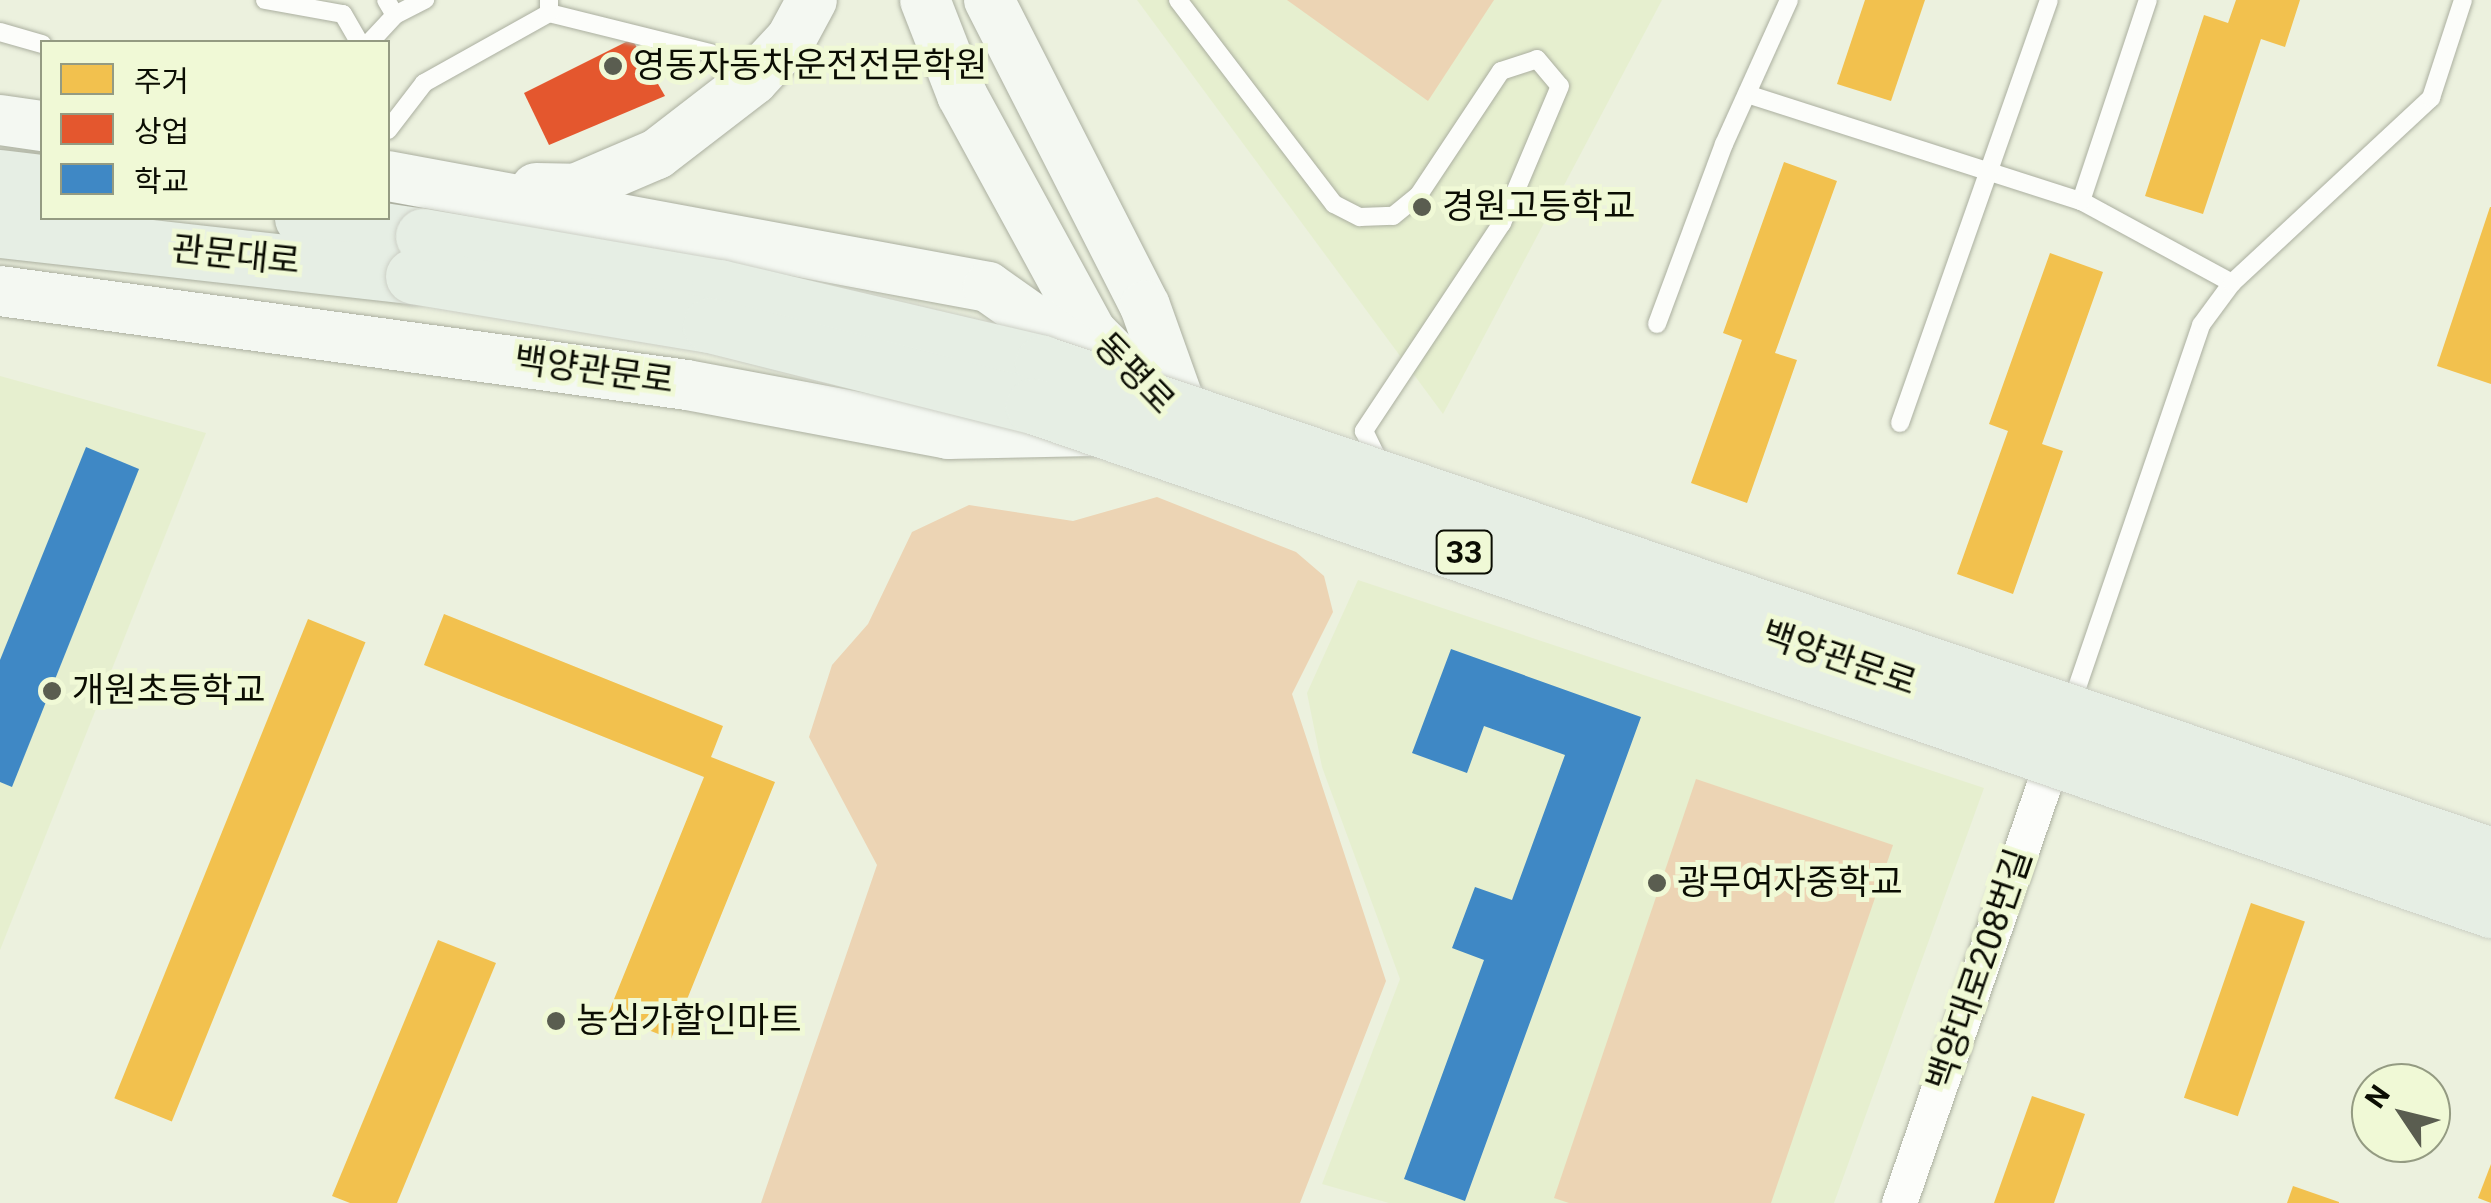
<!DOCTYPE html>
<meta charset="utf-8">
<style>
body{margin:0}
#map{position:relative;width:2491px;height:1203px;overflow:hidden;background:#ecf1de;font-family:Roboto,"Noto Sans KR",sans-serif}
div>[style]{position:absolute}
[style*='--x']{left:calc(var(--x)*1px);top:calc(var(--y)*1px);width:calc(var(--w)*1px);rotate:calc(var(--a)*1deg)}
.built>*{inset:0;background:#e6efcf}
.green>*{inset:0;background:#ecd4b4}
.homes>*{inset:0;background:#f2c14e;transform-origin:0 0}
.shops>*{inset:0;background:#e4572e}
.schools>*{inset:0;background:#3f88c5}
.roads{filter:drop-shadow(0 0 2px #abafa0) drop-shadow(0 0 2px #abafa0)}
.service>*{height:18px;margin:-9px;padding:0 9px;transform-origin:9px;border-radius:9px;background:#fcfdfa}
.minor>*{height:35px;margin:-17.5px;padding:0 17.5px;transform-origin:17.5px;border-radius:17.5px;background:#fcfdfa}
.secondary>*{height:50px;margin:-25px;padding:0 25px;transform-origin:25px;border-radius:25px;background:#f4f8f2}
.trunk>*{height:55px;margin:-27.5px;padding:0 27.5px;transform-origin:27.5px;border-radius:27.5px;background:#e6eee4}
.bridges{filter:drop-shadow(0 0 2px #cccfc5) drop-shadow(0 0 2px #cccfc5)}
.trunk-bridge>*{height:55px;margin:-27.5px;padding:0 27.5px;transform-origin:27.5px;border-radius:27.5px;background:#e6eee4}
.dots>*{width:28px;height:28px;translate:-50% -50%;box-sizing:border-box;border:5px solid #f0f9d6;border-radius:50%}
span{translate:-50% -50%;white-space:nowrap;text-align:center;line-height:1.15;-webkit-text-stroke:10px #f0f9d6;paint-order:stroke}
.shield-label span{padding:2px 8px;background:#f0f9d6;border:2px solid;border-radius:8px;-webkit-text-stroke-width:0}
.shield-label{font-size:32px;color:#0b0d03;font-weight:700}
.poi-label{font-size:35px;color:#0b0d03}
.left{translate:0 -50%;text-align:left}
.street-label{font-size:35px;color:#0b0d03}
.legend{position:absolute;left:40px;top:40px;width:350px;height:180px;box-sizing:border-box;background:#f0f9d6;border:2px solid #949b82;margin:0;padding:12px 18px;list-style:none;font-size:30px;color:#0b0d03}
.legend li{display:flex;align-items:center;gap:20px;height:50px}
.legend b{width:50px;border:2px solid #949b82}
.north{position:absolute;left:2351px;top:1063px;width:100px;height:100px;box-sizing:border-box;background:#f0f9d6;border:2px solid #949b82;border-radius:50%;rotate:305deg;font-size:28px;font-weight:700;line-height:40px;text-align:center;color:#0b0d03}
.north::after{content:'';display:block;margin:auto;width:35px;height:45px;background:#5a5d50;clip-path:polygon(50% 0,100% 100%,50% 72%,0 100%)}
</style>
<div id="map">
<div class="built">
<div style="clip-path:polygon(1137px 0,1662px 0,1443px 414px)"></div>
<div style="clip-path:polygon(0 376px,206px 433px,0 950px)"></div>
<div style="clip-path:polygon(1358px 580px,1984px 788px,1834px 1203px,1389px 1203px,1322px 1184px,1400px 979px,1322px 767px,1307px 693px)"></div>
</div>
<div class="green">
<div style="clip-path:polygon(1287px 0,1494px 0,1428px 101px)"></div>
<div style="clip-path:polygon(1157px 497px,1296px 552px,1324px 576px,1333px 612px,1292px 694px,1386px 981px,1300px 1203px,761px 1203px,877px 865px,809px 737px,832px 665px,868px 624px,912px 532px,969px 505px,1073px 521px)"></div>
<div style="clip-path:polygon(1696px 779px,1893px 845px,1771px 1203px,1569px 1203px,1554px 1198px)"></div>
</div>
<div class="homes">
<div style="clip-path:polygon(1865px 0,1925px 0,1891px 101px,1837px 84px)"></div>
<div style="clip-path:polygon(2236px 0,2300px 0,2285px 47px,2261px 39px,2203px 214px,2145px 196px,2204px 15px,2228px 23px)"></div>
<div style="clip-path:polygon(1784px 162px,1837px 181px,1775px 353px,1797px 360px,1747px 503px,1691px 483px,1742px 340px,1723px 333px)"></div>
<div style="clip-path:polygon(2490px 207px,2491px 207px,2491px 384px,2437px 366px)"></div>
<div style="clip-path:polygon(2050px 253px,2103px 272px,2042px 444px,2063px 451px,2013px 594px,1957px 574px,2008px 431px,1989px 424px)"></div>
<div style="clip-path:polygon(444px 614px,723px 726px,711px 757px,775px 782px,671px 1039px,608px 1014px,704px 777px,424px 665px)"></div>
<div style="left:308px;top:619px;width:62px;height:517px;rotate:22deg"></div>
<div style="left:2251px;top:903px;width:57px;height:206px;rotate:19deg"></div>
<div style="clip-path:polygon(438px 940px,496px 963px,397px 1203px,350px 1203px,332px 1196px)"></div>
<div style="clip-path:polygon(2032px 1096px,2085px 1114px,2054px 1203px,1994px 1203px)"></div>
<div style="clip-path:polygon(2491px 1164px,2491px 1203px,2478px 1198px)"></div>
<div style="clip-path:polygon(2293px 1186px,2339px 1202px,2339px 1203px,2287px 1203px)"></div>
</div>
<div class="shops">
<div style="clip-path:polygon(632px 39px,665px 96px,549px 145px,524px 93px)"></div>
</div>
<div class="schools">
<div style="clip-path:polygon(86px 447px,139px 469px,12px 787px,0 782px,0 660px)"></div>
<div style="clip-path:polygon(1451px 649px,1641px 717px,1465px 1201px,1404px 1179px,1484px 960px,1452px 948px,1475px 887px,1512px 900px,1565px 755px,1484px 726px,1467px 773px,1412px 753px)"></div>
</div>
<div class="roads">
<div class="service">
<div style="--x:265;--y:0;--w:79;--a:10.2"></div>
<div style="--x:343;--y:14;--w:32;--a:60"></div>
<div style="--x:1178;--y:0;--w:257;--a:52.6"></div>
<div style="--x:1334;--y:204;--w:29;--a:27"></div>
<div style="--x:1360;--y:217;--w:33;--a:-2"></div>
<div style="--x:1393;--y:216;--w:32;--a:-39"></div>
<div style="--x:1418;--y:196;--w:150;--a:-56.4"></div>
<div style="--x:1501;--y:71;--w:38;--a:-18"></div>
<div style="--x:1537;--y:59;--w:35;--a:50"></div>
<div style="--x:1560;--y:86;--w:149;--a:112.9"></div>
<div style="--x:1502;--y:223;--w:250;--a:123.6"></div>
<div style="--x:1364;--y:431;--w:39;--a:64"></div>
<div style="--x:549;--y:13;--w:167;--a:13.9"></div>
<div style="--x:395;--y:15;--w:34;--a:-27"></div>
<div style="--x:0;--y:32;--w:44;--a:15.9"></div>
<div style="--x:370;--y:42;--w:37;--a:-47"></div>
<div style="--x:395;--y:15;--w:17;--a:-121"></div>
<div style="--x:1747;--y:94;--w:351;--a:17.8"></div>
<div style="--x:2081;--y:201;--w:172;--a:28.5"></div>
<div style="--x:388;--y:130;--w:59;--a:-52.5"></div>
<div style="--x:424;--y:83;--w:143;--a:-29.2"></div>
<div style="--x:549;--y:13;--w:13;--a:-90"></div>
<div style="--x:2081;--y:201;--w:212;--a:-71.6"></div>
<div style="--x:1657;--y:324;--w:192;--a:-69.6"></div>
<div style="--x:1724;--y:144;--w:158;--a:-65.7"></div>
<div style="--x:1900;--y:423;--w:448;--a:-70.6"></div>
<div style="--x:2070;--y:708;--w:405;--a:-71.1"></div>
<div style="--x:2201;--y:325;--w:52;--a:-53.6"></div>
<div style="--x:2232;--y:283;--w:272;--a:-42.9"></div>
<div style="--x:2431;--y:98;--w:103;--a:-71.9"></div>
</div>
<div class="minor">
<div style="--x:1899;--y:1203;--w:489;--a:-70.9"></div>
</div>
<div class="secondary">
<div style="--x:925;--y:0;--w:102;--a:68.7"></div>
<div style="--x:962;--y:95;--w:271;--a:61.4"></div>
<div style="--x:1092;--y:333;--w:37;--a:45"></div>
<div style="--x:989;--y:0;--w:343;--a:63"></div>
<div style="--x:1145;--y:306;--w:131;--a:70.3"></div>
<div style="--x:0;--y:120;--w:42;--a:8.1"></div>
<div style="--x:388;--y:176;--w:610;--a:10.48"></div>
<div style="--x:988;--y:287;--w:164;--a:35.3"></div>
<div style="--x:536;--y:188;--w:39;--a:1"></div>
<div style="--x:575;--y:189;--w:89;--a:-23.1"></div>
<div style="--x:657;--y:154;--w:121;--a:-37.6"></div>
<div style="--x:753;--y:80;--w:56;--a:-47.2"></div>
<div style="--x:791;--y:39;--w:44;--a:-61.7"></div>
<div style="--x:0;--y:291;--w:693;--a:7.79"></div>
<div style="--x:687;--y:385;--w:266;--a:10.6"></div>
<div style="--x:948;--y:434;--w:146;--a:-1.2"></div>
</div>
<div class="trunk">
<div style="--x:0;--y:177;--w:42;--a:6.8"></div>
<div style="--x:302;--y:218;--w:122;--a:8.5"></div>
<div style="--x:0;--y:230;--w:416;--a:6.4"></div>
</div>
</div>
<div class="bridges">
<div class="trunk-bridge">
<div style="--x:423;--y:236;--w:300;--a:9.8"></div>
<div style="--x:719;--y:287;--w:332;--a:13.2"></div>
<div style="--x:1042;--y:363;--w:1530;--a:18.75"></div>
<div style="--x:413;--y:276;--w:301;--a:9.4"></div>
<div style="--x:710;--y:325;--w:333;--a:14.1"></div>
<div style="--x:1033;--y:406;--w:1543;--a:19.07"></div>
</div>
</div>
<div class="dots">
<div style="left:613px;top:66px;background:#5a5d50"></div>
<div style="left:1422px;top:207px;background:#5a5d50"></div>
<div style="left:52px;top:691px;background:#5a5d50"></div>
<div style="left:1657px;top:883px;background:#5a5d50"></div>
<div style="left:556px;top:1021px;background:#5a5d50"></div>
</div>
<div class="shield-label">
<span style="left:1464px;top:552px">33</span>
</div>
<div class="poi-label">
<span class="left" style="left:633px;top:66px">영동자동차운전전문학원</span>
<span class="left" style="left:1442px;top:207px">경원고등학교</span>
<span class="left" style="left:72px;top:691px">개원초등학교</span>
<span class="left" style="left:1677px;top:883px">광무여자중학교</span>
<span class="left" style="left:576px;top:1021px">농심가할인마트</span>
</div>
<div class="street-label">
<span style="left:236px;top:256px;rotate:6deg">관문대로</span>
<span style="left:594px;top:371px;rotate:8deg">백양관문로</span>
<span style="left:1134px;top:374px;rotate:46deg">동평로</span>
<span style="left:1839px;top:659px;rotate:19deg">백양관문로</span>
<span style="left:1980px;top:970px;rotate:-71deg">백양대로208번길</span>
</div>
<ul class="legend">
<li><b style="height:28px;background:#f2c14e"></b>주거</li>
<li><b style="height:28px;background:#e4572e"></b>상업</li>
<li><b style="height:28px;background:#3f88c5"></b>학교</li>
</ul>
<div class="north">N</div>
</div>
